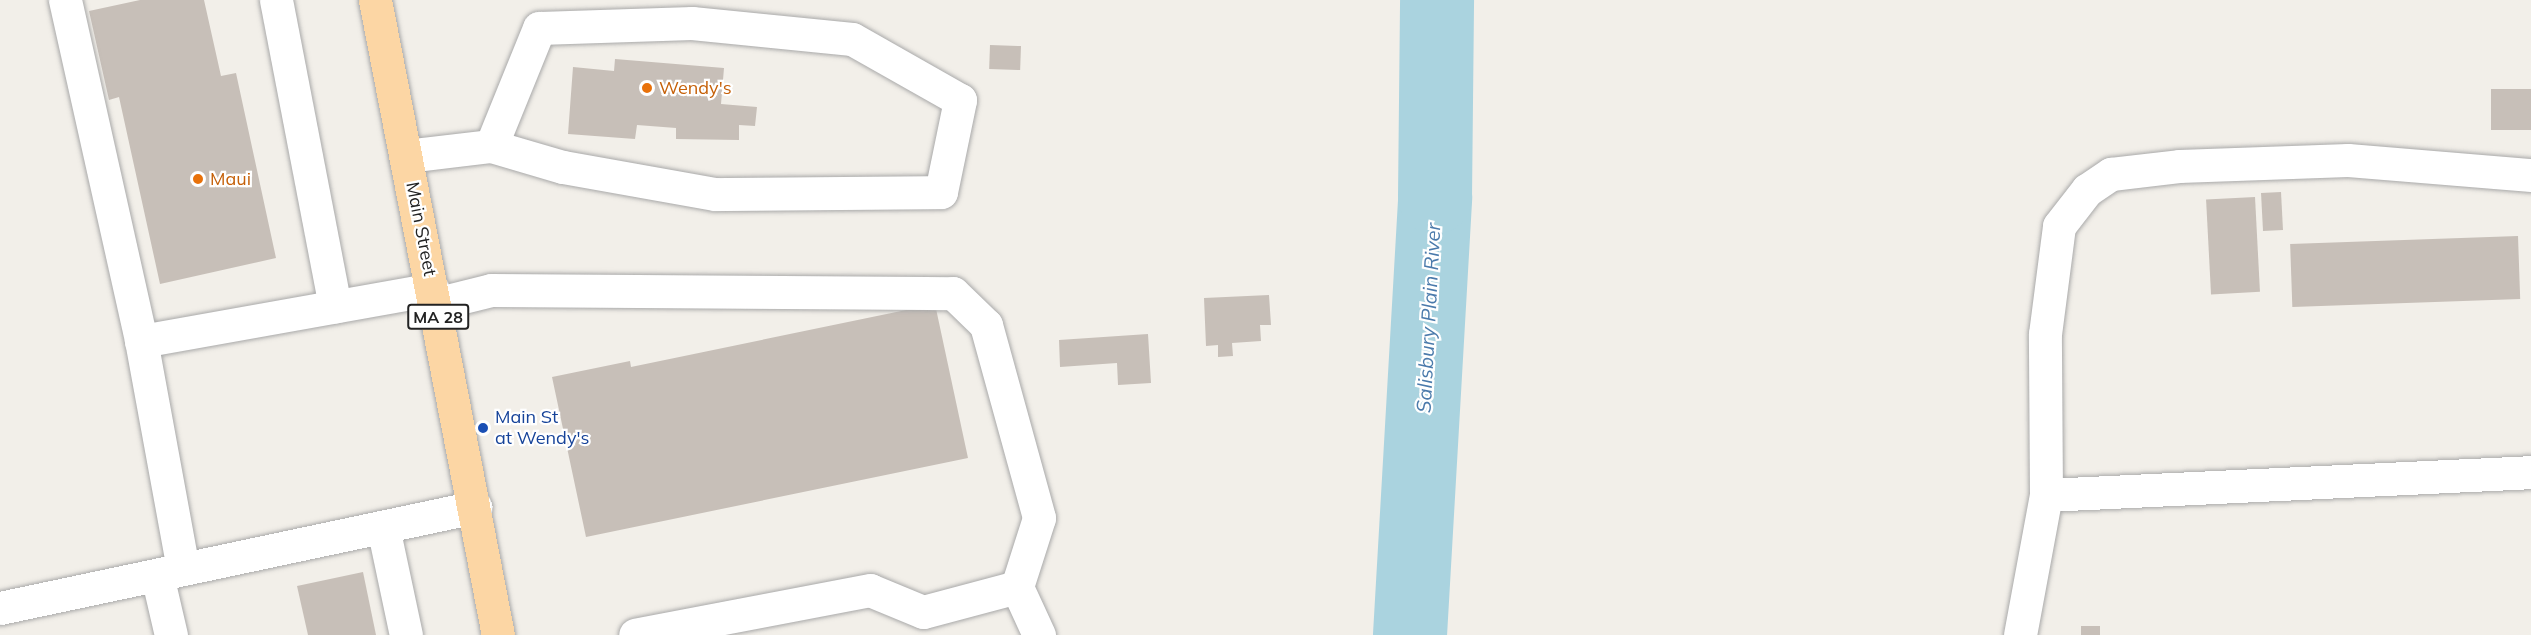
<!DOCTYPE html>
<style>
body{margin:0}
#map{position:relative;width:2531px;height:635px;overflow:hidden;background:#f2efe9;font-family:Mulish,sans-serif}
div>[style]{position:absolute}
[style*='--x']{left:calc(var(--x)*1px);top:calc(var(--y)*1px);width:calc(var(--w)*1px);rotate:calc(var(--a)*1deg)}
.river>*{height:74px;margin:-37px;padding:0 37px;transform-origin:37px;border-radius:37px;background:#aad3df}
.building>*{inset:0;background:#c7bfb8;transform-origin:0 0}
.roads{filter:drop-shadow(0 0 2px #a9a9a9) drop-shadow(0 0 2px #a9a9a9)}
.minor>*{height:33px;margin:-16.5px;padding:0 16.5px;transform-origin:16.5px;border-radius:16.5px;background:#fff}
.major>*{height:33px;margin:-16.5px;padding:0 16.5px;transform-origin:16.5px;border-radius:16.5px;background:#fcd6a4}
.dots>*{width:16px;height:16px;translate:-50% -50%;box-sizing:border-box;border:3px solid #fff;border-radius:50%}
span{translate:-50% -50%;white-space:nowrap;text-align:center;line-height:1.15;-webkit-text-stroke:4.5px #fff;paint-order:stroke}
.shield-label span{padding:2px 4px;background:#fff;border:2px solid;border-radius:4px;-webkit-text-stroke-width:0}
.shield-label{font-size:16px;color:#222;font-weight:700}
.food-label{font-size:18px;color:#c56008}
.left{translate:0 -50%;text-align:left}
.street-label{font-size:18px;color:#222}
.transit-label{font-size:18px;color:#164399}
.water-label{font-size:20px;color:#4a7aab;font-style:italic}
</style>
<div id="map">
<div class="river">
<div style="--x:1410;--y:635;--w:439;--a:-86.7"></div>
<div style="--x:1435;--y:197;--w:197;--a:-89.4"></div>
</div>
<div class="building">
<div style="clip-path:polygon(140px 0,204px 0,221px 76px,236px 73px,276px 258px,160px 284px,119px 97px,109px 100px,89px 11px)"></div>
<div style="left:990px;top:45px;width:31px;height:24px;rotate:2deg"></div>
<div style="clip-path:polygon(615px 59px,724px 68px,721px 104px,757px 107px,755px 126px,739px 125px,739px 140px,676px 139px,676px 128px,637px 125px,635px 139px,568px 134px,573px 67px,614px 71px)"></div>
<div style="left:2491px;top:89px;width:40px;height:41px"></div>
<div style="left:2281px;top:192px;width:38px;height:20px;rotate:87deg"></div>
<div style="left:2255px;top:197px;width:95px;height:49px;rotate:87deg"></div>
<div style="left:2518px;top:236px;width:63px;height:228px;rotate:88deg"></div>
<div style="clip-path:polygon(1269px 295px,1271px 325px,1260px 325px,1261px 341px,1232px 343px,1233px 356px,1218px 357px,1218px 345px,1206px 346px,1204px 298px)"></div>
<div style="clip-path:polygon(935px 304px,968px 458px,586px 537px,552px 377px,630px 361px,631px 367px)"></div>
<div style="clip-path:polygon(1148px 334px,1151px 383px,1118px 385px,1117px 363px,1060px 367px,1059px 340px)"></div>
<div style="clip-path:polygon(363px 572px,376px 635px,308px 635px,297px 586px)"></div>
<div style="left:2100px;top:626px;width:9px;height:19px;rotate:90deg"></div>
</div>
<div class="roads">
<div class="minor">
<div style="--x:65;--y:0;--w:349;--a:77.4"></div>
<div style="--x:276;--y:0;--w:312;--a:79.1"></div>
<div style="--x:406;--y:156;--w:86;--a:-6.7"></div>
<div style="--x:491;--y:146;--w:75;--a:16.3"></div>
<div style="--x:563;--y:167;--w:154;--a:10.1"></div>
<div style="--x:715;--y:194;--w:226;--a:-0.5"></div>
<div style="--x:941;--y:192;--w:94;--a:-78.3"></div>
<div style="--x:960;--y:100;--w:124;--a:-150.5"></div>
<div style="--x:852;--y:39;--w:161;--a:-174.3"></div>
<div style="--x:692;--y:23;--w:153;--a:178.1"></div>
<div style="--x:539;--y:28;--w:127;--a:112.1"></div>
<div style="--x:435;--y:304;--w:58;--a:-14"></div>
<div style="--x:491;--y:290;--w:462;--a:0.4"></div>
<div style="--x:953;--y:293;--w:46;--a:44.1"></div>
<div style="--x:986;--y:325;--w:200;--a:74.6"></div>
<div style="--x:1039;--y:518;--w:72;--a:107.7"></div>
<div style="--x:1017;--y:587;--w:97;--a:165.1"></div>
<div style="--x:923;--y:612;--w:57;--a:-157.5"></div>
<div style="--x:870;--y:590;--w:239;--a:169.2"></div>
<div style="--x:2046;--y:495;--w:486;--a:-2.7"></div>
<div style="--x:383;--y:527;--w:110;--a:78"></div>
<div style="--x:183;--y:569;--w:232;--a:-100.4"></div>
<div style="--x:141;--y:341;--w:296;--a:-10.1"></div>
<div style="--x:157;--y:575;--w:62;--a:76.9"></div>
<div style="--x:1017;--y:587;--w:53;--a:65.4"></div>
<div style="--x:0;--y:608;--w:486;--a:-12"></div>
<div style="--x:2020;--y:635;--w:142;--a:-79.5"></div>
<div style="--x:2046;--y:495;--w:161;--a:-90.4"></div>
<div style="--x:2045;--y:334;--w:109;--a:-82.6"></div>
<div style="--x:2059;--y:226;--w:46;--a:-52.1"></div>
<div style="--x:2087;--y:190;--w:29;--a:-34"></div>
<div style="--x:2111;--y:174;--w:68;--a:-6.7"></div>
<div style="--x:2179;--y:166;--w:169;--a:-2"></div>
<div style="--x:2348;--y:160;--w:184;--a:4.7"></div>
</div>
<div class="major">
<div style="--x:375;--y:0;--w:647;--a:79.04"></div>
</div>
</div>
<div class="dots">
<div style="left:647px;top:88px;background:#e8710a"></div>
<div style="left:198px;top:179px;background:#e8710a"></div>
<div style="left:483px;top:428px;background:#1a4fb4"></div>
</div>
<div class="shield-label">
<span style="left:438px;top:317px">MA 28</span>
</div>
<div class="food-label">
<span class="left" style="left:659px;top:88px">Wendy's</span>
<span class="left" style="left:210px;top:179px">Maui</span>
</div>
<div class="street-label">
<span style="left:421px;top:229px;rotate:79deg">Main Street</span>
</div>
<div class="transit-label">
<span class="left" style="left:495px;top:428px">Main St<br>at Wendy's</span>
</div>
<div class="water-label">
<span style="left:1428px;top:318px;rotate:-87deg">Salisbury Plain River</span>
</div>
</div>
